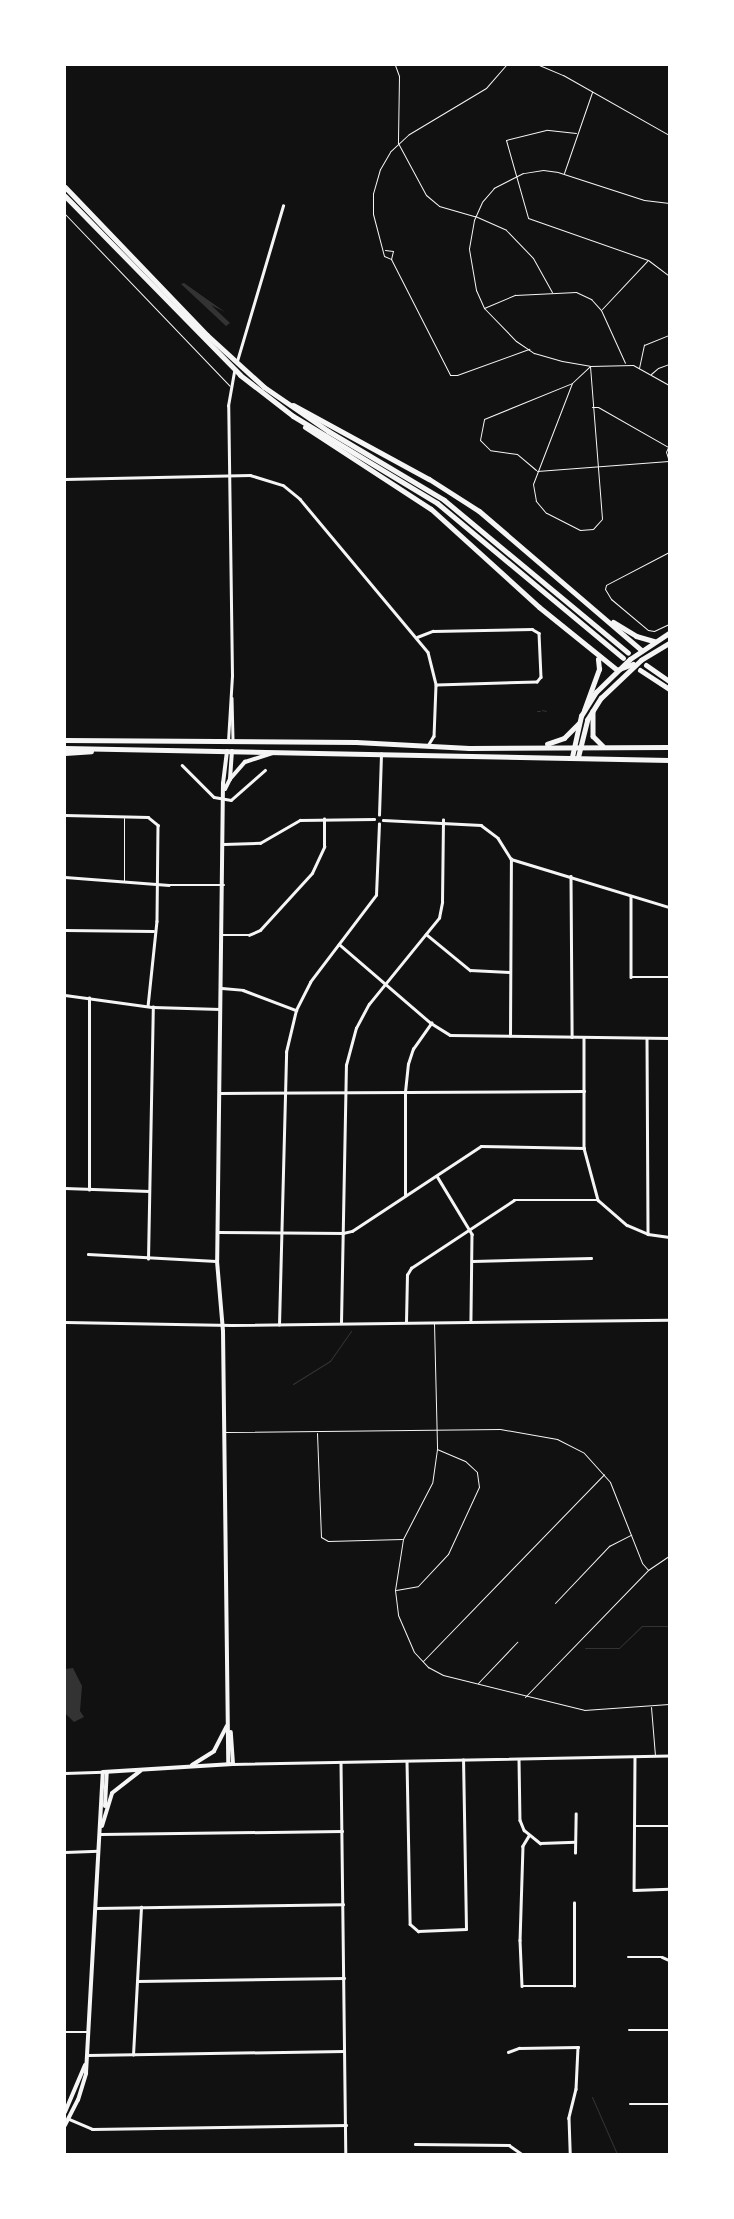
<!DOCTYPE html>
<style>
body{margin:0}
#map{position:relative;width:734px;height:2219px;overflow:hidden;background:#111;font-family:"PT Sans Narrow",sans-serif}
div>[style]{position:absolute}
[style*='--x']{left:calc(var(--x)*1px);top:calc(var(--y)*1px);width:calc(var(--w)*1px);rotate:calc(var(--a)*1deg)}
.water>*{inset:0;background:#333}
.stream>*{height:1px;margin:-0.5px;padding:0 0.5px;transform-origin:0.5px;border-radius:0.5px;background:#333}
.service>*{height:1px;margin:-0.5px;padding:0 0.5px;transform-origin:0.5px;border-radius:0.5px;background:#f5f5f5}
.minor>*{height:2.5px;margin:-1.25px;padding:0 1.25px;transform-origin:1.25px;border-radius:1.25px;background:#f5f5f5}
.tertiary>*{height:3px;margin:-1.5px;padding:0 1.5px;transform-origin:1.5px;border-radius:1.5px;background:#f5f5f5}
.secondary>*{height:4px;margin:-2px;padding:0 2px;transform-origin:2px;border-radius:2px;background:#f5f5f5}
.primary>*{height:4.5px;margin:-2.25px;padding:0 2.25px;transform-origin:2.25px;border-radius:2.25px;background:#f5f5f5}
.motorway>*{height:5px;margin:-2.5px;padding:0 2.5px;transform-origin:2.5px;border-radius:2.5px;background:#f5f5f5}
span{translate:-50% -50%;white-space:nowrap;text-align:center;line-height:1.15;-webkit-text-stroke:4px #fff;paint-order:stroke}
.frame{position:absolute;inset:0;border:66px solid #fff;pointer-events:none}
</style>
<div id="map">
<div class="water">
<div style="clip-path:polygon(184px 283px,225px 312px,211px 305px,230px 323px,226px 326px,181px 284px)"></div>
<div style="clip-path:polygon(73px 1668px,82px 1686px,80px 1711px,84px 1717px,74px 1722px,65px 1713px,65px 1669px)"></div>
</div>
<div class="stream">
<div style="--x:542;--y:710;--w:4;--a:14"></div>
<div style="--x:537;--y:711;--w:3;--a:0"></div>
<div style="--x:293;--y:1384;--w:44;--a:-31.9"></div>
<div style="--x:330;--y:1361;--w:37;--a:-55"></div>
<div style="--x:585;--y:1648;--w:34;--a:0"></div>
<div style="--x:619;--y:1648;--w:32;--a:-44"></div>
<div style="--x:642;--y:1626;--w:27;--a:0"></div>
<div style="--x:592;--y:2097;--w:62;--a:66.3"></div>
</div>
<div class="service">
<div style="--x:395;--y:65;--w:12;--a:70"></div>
<div style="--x:399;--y:76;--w:67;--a:90.9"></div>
<div style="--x:398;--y:143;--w:59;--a:61.7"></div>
<div style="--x:426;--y:195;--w:17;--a:40"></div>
<div style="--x:439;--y:206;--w:37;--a:16"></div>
<div style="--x:475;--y:216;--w:34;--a:24"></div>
<div style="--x:506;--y:230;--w:39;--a:46"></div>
<div style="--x:533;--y:258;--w:39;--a:61"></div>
<div style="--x:506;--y:65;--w:30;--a:131"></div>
<div style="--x:486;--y:88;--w:90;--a:149.1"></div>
<div style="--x:409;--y:134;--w:26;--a:137"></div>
<div style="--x:390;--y:152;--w:20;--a:120"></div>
<div style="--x:380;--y:169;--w:25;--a:106"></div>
<div style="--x:373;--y:193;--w:21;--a:90"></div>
<div style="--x:373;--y:214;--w:43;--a:75.3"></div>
<div style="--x:384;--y:256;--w:8;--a:23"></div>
<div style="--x:391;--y:259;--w:130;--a:63"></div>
<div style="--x:450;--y:375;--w:7;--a:0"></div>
<div style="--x:457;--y:375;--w:77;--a:-19.9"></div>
<div style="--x:539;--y:65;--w:26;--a:23"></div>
<div style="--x:563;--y:75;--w:122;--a:29.5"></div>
<div style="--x:576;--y:133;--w:30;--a:-174"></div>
<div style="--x:546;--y:130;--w:41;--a:166"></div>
<div style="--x:506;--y:140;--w:81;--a:74.2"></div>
<div style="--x:528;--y:218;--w:127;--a:19.3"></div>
<div style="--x:648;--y:260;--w:26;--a:37"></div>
<div style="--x:564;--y:173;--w:86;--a:-70.9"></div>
<div style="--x:669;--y:203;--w:25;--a:-173"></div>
<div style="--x:644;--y:200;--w:90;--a:-162"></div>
<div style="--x:558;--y:172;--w:15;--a:-172"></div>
<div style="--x:543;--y:170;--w:20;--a:171"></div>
<div style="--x:523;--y:173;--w:33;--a:153"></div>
<div style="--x:494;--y:188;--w:18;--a:131"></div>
<div style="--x:482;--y:202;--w:20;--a:114"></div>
<div style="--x:474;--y:220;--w:29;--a:100"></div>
<div style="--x:469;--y:249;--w:42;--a:80.3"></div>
<div style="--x:476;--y:290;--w:20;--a:66"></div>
<div style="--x:484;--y:308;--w:46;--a:45.9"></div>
<div style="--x:516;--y:341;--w:22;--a:34"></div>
<div style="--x:534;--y:353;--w:29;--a:16"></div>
<div style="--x:562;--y:361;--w:28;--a:10"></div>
<div style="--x:590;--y:366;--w:43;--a:-1.3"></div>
<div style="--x:633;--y:365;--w:41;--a:29.1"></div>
<div style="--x:65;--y:214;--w:238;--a:46.2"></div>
<div style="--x:385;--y:250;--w:8;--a:7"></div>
<div style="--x:393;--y:251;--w:8;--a:104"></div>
<div style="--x:484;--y:308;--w:34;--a:-23"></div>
<div style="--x:515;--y:295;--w:61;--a:-2.8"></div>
<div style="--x:576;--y:292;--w:17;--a:25"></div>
<div style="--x:591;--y:299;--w:15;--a:48"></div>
<div style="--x:601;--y:310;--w:58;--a:65.6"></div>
<div style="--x:602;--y:309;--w:66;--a:-46.8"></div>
<div style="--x:590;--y:366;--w:153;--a:85.5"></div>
<div style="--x:602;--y:519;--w:13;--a:132"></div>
<div style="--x:593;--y:529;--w:13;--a:176"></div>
<div style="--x:580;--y:530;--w:38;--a:-153"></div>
<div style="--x:546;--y:513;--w:16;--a:-130"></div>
<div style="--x:536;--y:501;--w:17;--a:-100"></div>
<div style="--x:533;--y:484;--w:108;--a:-68.9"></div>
<div style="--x:572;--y:383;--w:25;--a:-43"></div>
<div style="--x:639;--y:368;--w:24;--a:-78"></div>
<div style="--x:644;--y:345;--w:27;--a:-22"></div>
<div style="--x:651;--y:374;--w:9;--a:-41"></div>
<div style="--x:658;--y:368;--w:12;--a:-20"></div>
<div style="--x:592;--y:407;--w:6;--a:0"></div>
<div style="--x:598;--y:407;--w:81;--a:29.7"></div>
<div style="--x:669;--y:461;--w:9;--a:-108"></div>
<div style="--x:666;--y:452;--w:8;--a:-67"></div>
<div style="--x:536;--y:470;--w:25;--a:-140"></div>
<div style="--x:517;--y:454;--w:27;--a:-172"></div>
<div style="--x:490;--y:450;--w:14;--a:-135"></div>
<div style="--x:480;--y:440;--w:21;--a:-79"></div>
<div style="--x:484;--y:419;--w:95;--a:-22.2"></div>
<div style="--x:537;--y:471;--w:132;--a:-4.3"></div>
<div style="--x:669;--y:552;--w:71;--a:152.4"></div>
<div style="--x:606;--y:585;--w:4;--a:104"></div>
<div style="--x:605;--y:589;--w:12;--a:59"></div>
<div style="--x:611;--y:599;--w:48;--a:40"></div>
<div style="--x:648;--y:630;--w:6;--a:9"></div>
<div style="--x:654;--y:631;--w:17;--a:-25"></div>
<div style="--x:124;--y:881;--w:63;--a:-90"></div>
<div style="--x:434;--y:1323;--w:126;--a:88.6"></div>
<div style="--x:437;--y:1449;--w:34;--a:98"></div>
<div style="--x:432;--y:1483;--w:63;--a:117.4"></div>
<div style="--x:403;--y:1539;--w:52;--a:98.9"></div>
<div style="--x:395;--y:1590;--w:25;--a:83"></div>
<div style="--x:398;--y:1615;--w:40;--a:66.6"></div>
<div style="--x:414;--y:1652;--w:21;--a:47"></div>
<div style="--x:428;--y:1667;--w:17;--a:28"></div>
<div style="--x:443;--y:1675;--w:145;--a:13.9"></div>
<div style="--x:584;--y:1710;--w:85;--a:-4"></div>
<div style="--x:225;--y:1432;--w:275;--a:-0.6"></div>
<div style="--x:500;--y:1429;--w:58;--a:10"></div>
<div style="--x:557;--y:1439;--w:30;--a:27"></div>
<div style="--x:584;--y:1453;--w:39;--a:48"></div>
<div style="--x:610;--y:1482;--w:87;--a:68.4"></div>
<div style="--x:642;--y:1563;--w:9;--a:49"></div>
<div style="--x:317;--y:1433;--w:104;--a:87.8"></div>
<div style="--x:321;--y:1537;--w:8;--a:30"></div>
<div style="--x:328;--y:1541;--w:74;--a:-1.5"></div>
<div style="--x:396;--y:1590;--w:22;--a:-10"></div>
<div style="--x:418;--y:1586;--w:44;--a:-46.8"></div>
<div style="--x:448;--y:1554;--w:74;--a:-65.2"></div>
<div style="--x:479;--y:1487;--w:15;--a:-98"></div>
<div style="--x:477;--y:1472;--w:16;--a:-137"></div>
<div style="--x:465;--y:1461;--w:30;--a:-157"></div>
<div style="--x:555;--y:1603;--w:79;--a:-46.5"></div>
<div style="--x:609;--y:1546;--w:25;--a:-27"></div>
<div style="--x:423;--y:1661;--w:260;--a:-45.9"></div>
<div style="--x:478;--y:1683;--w:57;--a:-46.4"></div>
<div style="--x:525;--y:1697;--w:177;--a:-45.9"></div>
<div style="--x:648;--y:1570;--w:25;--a:-34"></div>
<div style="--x:651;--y:1707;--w:49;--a:85.3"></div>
</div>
<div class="minor">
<div style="--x:237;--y:361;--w:162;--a:-73.5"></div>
<div style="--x:65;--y:479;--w:185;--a:-1.2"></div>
<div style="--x:250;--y:475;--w:34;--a:17"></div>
<div style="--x:283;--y:485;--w:22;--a:39"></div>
<div style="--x:300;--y:499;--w:199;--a:50.1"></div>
<div style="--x:428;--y:652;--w:34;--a:76"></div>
<div style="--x:436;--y:685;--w:51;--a:92.2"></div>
<div style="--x:434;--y:736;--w:12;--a:121"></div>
<div style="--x:417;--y:637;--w:17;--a:-21"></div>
<div style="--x:433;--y:631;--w:99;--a:-1.2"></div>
<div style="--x:532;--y:629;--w:8;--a:30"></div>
<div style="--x:539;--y:633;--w:44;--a:87.4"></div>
<div style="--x:541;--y:677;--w:6;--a:129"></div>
<div style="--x:537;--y:682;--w:100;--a:178.3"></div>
<div style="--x:232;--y:698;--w:42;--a:88.6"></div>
<div style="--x:228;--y:741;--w:65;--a:-86.5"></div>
<div style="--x:232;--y:676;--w:270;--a:-90.8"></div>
<div style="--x:228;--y:406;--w:36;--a:-80"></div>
<div style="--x:182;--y:765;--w:45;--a:45"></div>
<div style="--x:214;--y:797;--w:17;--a:10"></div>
<div style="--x:231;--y:800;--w:45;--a:-41.4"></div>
<div style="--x:65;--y:815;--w:83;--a:1.4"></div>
<div style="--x:148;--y:817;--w:13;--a:39"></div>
<div style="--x:158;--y:825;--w:96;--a:90.6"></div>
<div style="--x:157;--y:921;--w:85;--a:96"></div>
<div style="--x:379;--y:815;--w:61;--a:-88.1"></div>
<div style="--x:383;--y:820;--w:98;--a:2.9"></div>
<div style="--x:481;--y:825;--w:21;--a:37"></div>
<div style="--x:498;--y:838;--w:25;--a:58"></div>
<div style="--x:511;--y:859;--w:165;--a:16.9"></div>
<div style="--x:224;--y:844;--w:36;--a:-2"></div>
<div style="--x:260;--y:843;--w:46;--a:-29.9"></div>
<div style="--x:300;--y:820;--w:74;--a:-0.8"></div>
<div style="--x:571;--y:876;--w:161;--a:89.6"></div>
<div style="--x:65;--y:877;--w:104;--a:4.4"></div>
<div style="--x:169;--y:885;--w:55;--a:0"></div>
<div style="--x:631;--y:896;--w:81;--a:90"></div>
<div style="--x:631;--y:977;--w:38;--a:0"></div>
<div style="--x:65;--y:930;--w:88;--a:0.7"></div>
<div style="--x:426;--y:934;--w:57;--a:39.3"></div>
<div style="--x:470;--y:970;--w:39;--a:3"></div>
<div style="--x:223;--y:935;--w:26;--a:0"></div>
<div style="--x:249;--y:935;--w:12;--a:-24"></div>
<div style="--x:260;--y:930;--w:77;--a:-47.6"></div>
<div style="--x:312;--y:873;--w:29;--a:-65"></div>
<div style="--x:324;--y:847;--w:28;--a:-90"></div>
<div style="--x:339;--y:944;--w:121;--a:40.7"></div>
<div style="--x:431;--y:1023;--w:22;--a:32"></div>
<div style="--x:450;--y:1035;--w:219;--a:0.8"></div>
<div style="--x:222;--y:988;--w:21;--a:5"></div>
<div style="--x:243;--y:990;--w:57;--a:20.7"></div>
<div style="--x:65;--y:995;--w:89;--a:7.8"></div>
<div style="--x:153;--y:1007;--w:67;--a:1.7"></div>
<div style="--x:510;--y:1036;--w:177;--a:-89.7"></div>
<div style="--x:584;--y:1037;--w:111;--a:90"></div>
<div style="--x:584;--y:1148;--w:54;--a:74.9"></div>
<div style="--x:598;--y:1200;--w:38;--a:41"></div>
<div style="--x:627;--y:1225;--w:23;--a:23"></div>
<div style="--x:648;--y:1234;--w:21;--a:8"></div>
<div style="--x:647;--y:1038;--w:196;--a:89.7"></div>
<div style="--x:220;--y:1093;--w:364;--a:-0.3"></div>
<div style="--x:437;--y:1176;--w:68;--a:58.9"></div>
<div style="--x:472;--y:1234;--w:87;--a:90.7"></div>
<div style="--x:65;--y:1188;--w:84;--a:2"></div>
<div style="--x:89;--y:1190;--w:192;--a:-90"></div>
<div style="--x:405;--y:1196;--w:104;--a:-90"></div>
<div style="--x:405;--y:1092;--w:28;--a:-84"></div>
<div style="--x:408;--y:1064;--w:16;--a:-72"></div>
<div style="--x:413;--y:1049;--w:32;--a:-55"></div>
<div style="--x:218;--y:1232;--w:125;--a:0.5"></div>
<div style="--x:343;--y:1233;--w:9;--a:-13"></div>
<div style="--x:352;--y:1231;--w:154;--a:-33.4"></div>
<div style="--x:481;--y:1146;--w:103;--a:1.1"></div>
<div style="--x:88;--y:1254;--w:128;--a:3.1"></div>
<div style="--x:148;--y:1259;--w:252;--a:-88.9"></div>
<div style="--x:473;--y:1261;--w:118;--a:-1.5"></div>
<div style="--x:406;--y:1322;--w:47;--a:-88.8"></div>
<div style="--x:407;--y:1275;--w:8;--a:-60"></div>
<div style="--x:411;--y:1268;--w:123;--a:-33.4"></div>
<div style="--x:514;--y:1200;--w:84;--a:0"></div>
<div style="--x:341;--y:1323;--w:258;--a:-88.9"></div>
<div style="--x:346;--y:1065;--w:38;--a:-75"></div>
<div style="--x:356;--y:1028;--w:27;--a:-62"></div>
<div style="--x:369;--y:1004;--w:111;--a:-50.9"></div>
<div style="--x:439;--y:918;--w:16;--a:-79"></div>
<div style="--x:442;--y:902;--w:82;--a:-89.3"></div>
<div style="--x:279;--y:1325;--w:273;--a:-88.5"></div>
<div style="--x:286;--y:1052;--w:43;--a:-76.6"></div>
<div style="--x:296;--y:1010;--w:31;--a:-63"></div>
<div style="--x:310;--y:982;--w:109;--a:-52.8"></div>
<div style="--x:376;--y:895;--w:71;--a:-87.6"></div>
<div style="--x:635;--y:1757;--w:133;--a:90.4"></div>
<div style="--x:634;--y:1890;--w:35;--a:-2"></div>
<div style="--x:519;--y:1759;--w:61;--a:89.1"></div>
<div style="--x:520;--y:1820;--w:11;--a:68"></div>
<div style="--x:524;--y:1830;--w:21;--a:39"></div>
<div style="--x:540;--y:1843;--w:35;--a:-2"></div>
<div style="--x:407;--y:1761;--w:163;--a:88.9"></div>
<div style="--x:410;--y:1924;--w:11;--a:41"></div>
<div style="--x:418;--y:1931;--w:48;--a:-2.4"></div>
<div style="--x:466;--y:1929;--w:169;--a:-91"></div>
<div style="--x:341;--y:1762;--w:392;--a:89.3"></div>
<div style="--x:233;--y:1764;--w:436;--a:-1.1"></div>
<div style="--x:634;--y:1826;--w:35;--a:0"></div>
<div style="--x:101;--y:1834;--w:241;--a:-0.7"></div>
<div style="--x:529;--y:1836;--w:12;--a:121"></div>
<div style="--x:523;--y:1846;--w:94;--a:91.8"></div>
<div style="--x:520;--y:1940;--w:46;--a:87.5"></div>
<div style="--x:522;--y:1986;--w:52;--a:0"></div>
<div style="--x:574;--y:1986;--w:83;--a:-90"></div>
<div style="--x:65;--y:1852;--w:33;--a:-2"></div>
<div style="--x:575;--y:1853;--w:39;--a:-89"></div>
<div style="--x:97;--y:1908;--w:246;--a:-0.9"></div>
<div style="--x:628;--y:1957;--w:34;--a:0"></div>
<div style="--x:662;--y:1957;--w:8;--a:23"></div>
<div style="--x:137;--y:1981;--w:207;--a:-0.8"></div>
<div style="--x:629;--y:2030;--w:40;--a:0"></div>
<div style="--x:65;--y:2032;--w:23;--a:0"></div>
<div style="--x:508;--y:2052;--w:12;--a:-20"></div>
<div style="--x:519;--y:2048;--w:59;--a:-1"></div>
<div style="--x:578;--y:2047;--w:42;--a:92.7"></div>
<div style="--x:576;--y:2089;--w:30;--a:104"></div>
<div style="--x:569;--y:2118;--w:36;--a:88"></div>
<div style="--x:88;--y:2055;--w:256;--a:-0.9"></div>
<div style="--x:133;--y:2055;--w:148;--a:-86.9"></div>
<div style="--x:630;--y:2104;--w:39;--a:0"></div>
<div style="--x:69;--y:2119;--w:25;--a:23"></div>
<div style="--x:92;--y:2129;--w:254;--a:-0.9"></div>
<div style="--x:415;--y:2144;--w:94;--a:0.6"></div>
<div style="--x:509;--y:2145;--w:16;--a:35"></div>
</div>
<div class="tertiary">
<div style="--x:65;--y:1322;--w:166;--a:1"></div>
<div style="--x:231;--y:1325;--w:438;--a:-0.7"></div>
<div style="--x:65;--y:1773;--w:38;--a:-2"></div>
</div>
<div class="secondary">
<div style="--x:227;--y:751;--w:32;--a:97"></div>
<div style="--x:223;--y:783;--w:478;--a:90.7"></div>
<div style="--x:217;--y:1261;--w:70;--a:85.1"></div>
<div style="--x:223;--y:1331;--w:433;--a:89.3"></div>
<div style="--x:230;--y:779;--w:23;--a:-49"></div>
<div style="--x:245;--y:762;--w:29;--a:-18"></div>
<div style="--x:225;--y:789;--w:11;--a:-63"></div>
<div style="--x:230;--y:779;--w:28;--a:-86"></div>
<div style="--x:192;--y:1765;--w:26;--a:-32"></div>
<div style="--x:214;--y:1751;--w:28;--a:-63"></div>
<div style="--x:105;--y:1806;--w:34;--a:-87"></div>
<div style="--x:102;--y:1826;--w:34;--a:-73"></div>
<div style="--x:112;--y:1793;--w:36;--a:-38"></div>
<div style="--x:65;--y:2112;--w:51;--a:-66.9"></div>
<div style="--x:65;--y:2125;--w:28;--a:-63"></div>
<div style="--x:78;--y:2100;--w:28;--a:-73"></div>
<div style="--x:86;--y:2073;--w:301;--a:-86.8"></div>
<div style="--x:103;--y:1772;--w:130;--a:-3.5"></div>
<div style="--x:233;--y:1764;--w:32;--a:-94"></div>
</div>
<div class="primary">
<div style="--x:617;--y:670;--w:17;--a:-21"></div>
<div style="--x:593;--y:711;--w:25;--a:90"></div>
<div style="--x:593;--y:736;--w:14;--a:45"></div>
<div style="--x:65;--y:740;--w:291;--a:0.4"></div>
<div style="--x:356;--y:742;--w:113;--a:3"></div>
<div style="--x:469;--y:748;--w:200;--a:-0.3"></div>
<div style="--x:547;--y:744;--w:18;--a:-19"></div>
<div style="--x:564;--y:738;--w:20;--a:-45"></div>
<div style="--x:65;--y:748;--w:604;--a:1.14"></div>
<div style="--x:65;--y:753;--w:26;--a:-4"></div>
<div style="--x:572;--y:757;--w:42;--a:-77.6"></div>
<div style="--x:581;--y:716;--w:28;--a:-58"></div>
<div style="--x:596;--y:692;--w:47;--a:-44.1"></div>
<div style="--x:630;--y:659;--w:47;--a:-33.7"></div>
<div style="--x:578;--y:757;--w:38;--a:-76"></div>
<div style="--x:587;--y:720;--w:26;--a:-58"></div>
<div style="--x:601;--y:698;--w:55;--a:-43.5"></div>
<div style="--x:641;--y:660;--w:33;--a:-31"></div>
</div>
<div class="motorway">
<div style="--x:65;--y:187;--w:205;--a:46.2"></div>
<div style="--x:207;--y:335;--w:77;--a:42.4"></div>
<div style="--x:264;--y:387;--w:78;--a:34.5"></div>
<div style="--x:328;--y:431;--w:135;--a:30.7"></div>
<div style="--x:444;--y:500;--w:239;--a:39.7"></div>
<div style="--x:65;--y:196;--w:250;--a:45.6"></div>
<div style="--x:240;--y:375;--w:67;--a:37.7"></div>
<div style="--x:293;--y:416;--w:168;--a:31.1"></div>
<div style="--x:437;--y:503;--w:242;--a:39.8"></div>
<div style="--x:293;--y:405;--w:155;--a:28.6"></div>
<div style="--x:429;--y:479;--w:59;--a:32.6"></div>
<div style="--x:479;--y:511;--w:213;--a:40.6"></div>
<div style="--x:305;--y:427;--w:150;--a:33.1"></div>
<div style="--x:431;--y:509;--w:146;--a:42.2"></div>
<div style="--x:539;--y:607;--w:100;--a:38.9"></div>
<div style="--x:613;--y:622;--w:27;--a:31"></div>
<div style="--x:636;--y:636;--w:19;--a:16"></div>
<div style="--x:646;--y:665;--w:28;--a:35"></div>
<div style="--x:640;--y:670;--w:35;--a:33"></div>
<div style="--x:584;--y:710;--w:44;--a:-69.9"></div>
<div style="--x:599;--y:669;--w:10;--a:-96"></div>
</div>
<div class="frame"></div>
</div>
